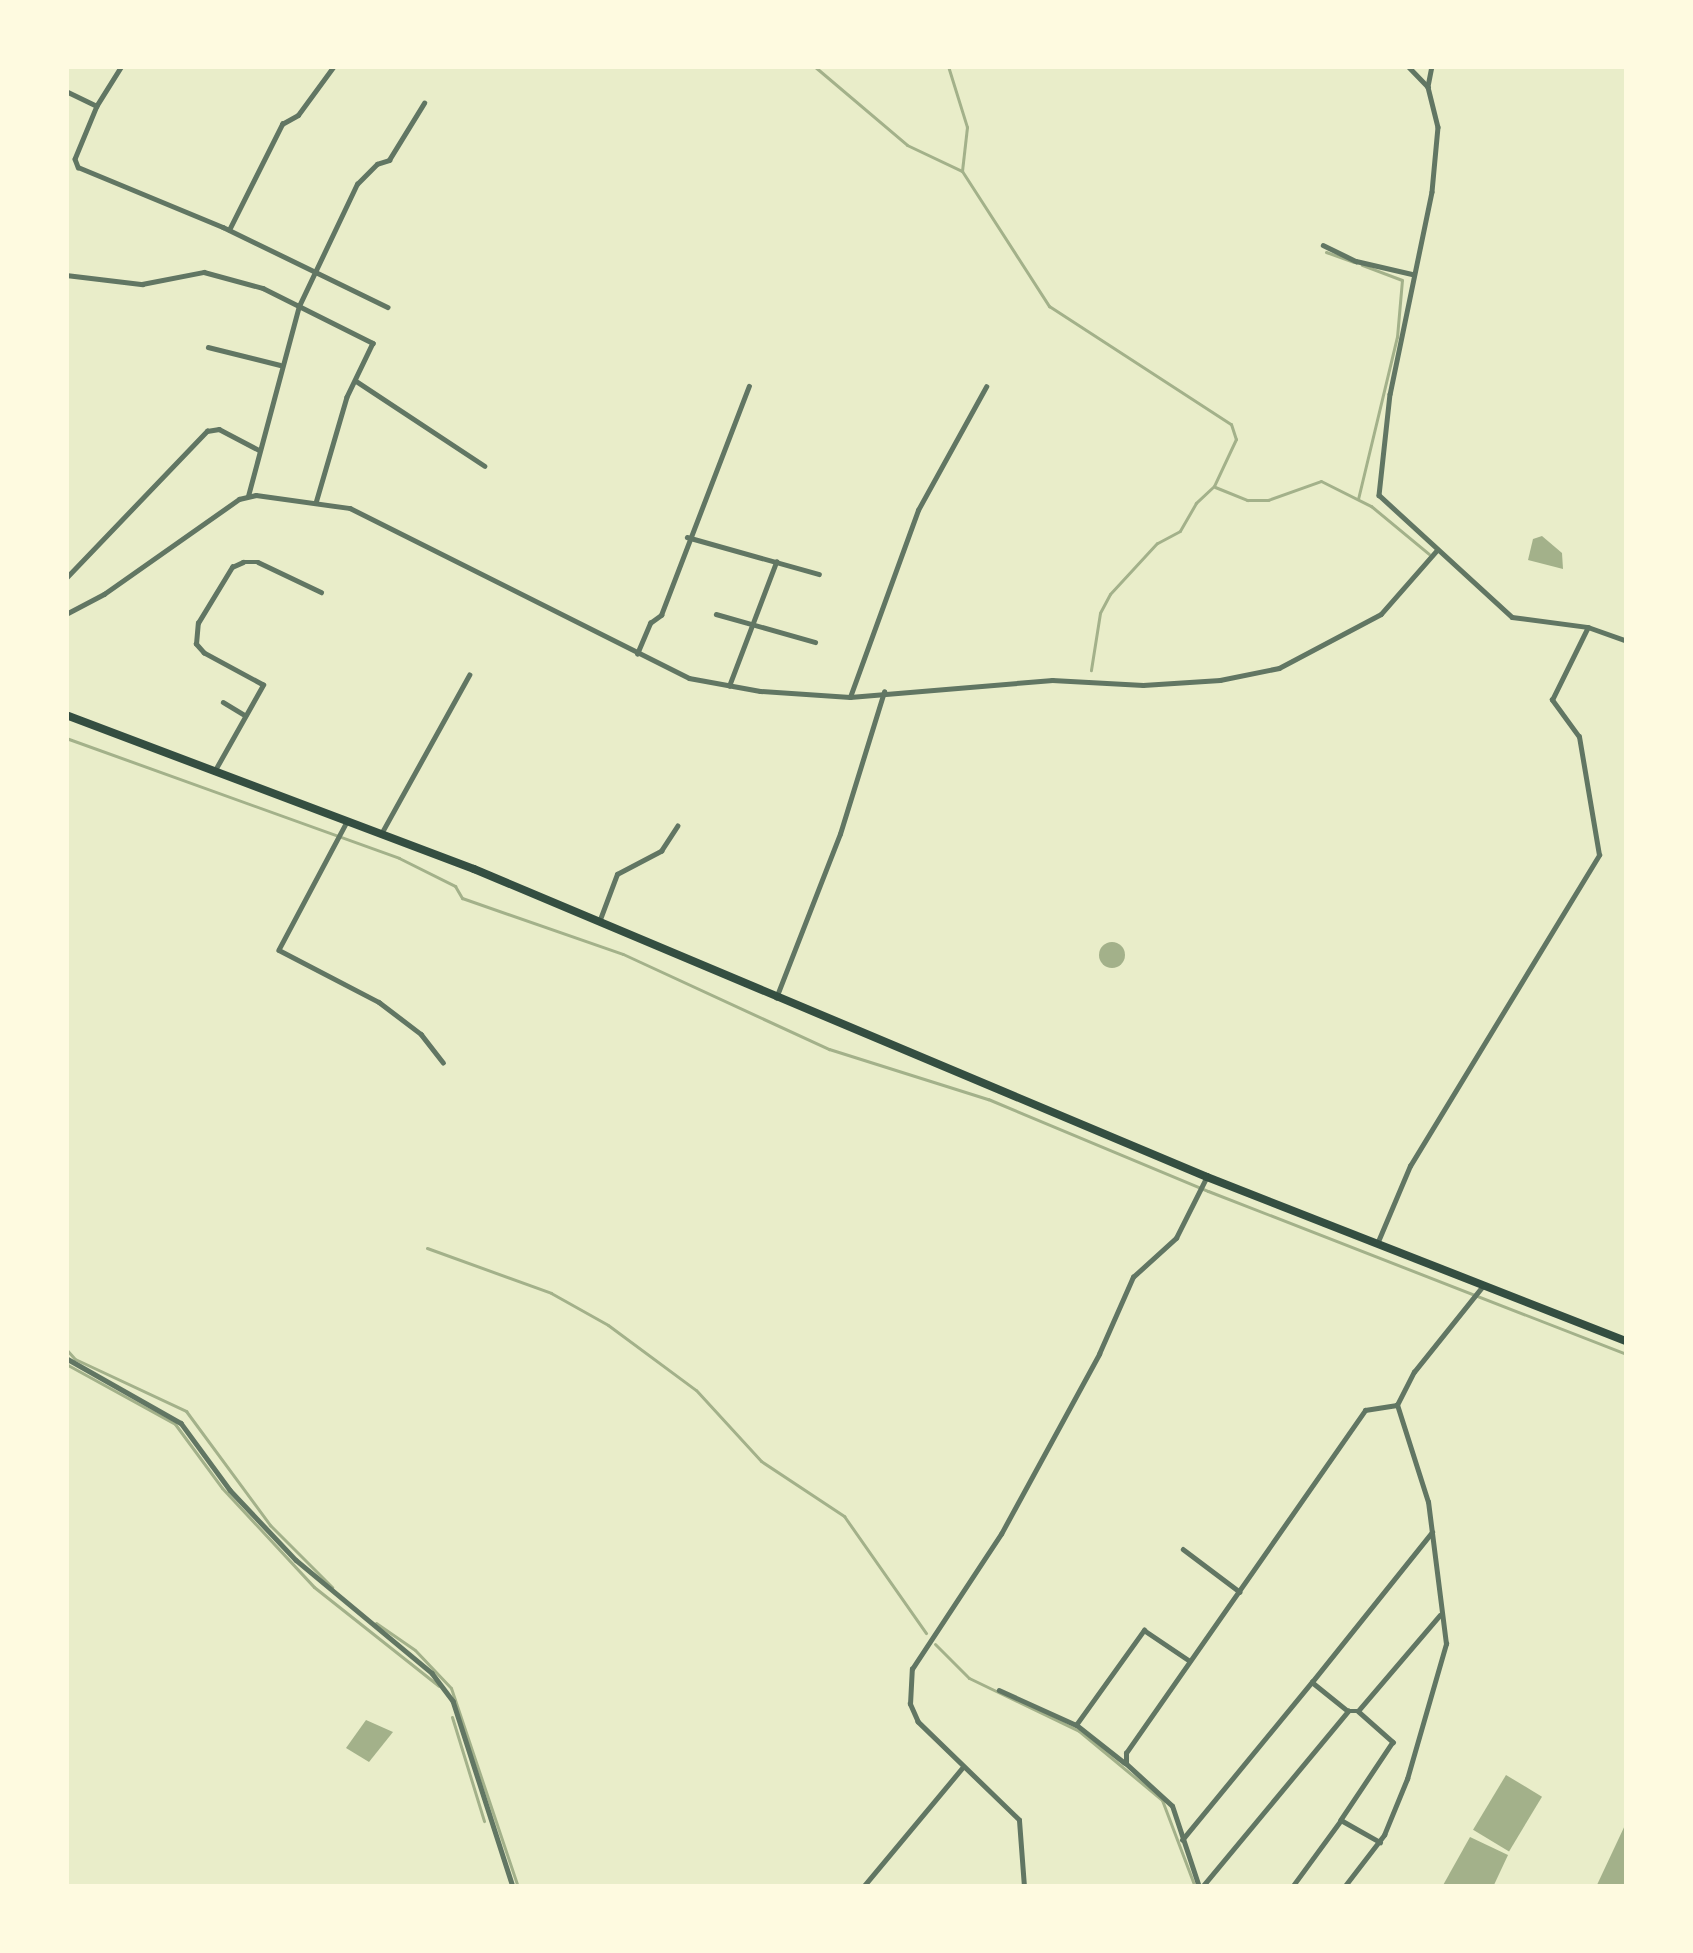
<!DOCTYPE html>
<style>
body{margin:0}
#map{position:relative;width:1693px;height:1953px;overflow:hidden;background:#e9edc9;font-family:Roboto,sans-serif}
div>[style]{position:absolute}
[style*='--x']{left:calc(var(--x)*1px);top:calc(var(--y)*1px);width:calc(var(--w)*1px);rotate:calc(var(--a)*1deg)}
.water>*{inset:0;background:#a3b18a;transform-origin:0 0}
.round{border-radius:50%}
.stream>*{height:3px;margin:-1.5px;padding:0 1.5px;transform-origin:1.5px;border-radius:1.5px;background:#a3b18a}
.minor>*{height:4.5px;margin:-2.25px;padding:0 2.25px;transform-origin:2.25px;border-radius:2.25px;background:#617663}
.primary>*{height:8px;margin:-4px;padding:0 4px;transform-origin:4px;border-radius:4px;background:#344e41}
span{translate:-50% -50%;white-space:nowrap;text-align:center;line-height:1.15;-webkit-text-stroke:9px #fefae0;paint-order:stroke}
.frame{position:absolute;inset:0;border:69px solid #fefae0;pointer-events:none}
</style>
<div id="map">
<div class="water">
<div style="clip-path:polygon(1542px 536px,1562px 553px,1563px 569px,1528px 560px,1533px 539px)"></div>
<div class="round" style="left:1099px;top:942px;width:26px;height:26px"></div>
<div style="clip-path:polygon(366px 1720px,393px 1732px,369px 1762px,346px 1748px)"></div>
<div style="left:1506px;top:1775px;width:42px;height:64px;rotate:31deg"></div>
<div style="clip-path:polygon(1627px 1822px,1627px 1887px,1596px 1887px,1626px 1823px)"></div>
<div style="clip-path:polygon(1470px 1837px,1508px 1855px,1493px 1887px,1442px 1887px)"></div>
</div>
<div class="stream">
<div style="--x:814;--y:66;--w:122;--a:40.3"></div>
<div style="--x:907;--y:145;--w:61;--a:25.3"></div>
<div style="--x:948;--y:66;--w:64;--a:72.7"></div>
<div style="--x:967;--y:127;--w:44;--a:96.5"></div>
<div style="--x:962;--y:171;--w:161;--a:57.2"></div>
<div style="--x:1049;--y:306;--w:217;--a:33"></div>
<div style="--x:1231;--y:424;--w:16;--a:72"></div>
<div style="--x:1236;--y:439;--w:52;--a:115.1"></div>
<div style="--x:1214;--y:486;--w:25;--a:137"></div>
<div style="--x:1196;--y:503;--w:32;--a:120"></div>
<div style="--x:1180;--y:531;--w:26;--a:152"></div>
<div style="--x:1157;--y:543;--w:69;--a:132.7"></div>
<div style="--x:1110;--y:594;--w:21;--a:118"></div>
<div style="--x:1100;--y:613;--w:58;--a:99"></div>
<div style="--x:1326;--y:252;--w:29;--a:20"></div>
<div style="--x:1215;--y:487;--w:35;--a:22"></div>
<div style="--x:1247;--y:500;--w:21;--a:0"></div>
<div style="--x:1268;--y:500;--w:56;--a:-19.7"></div>
<div style="--x:1321;--y:481;--w:56;--a:26.6"></div>
<div style="--x:1371;--y:506;--w:75;--a:39.6"></div>
<div style="--x:1358;--y:499;--w:167;--a:-76.5"></div>
<div style="--x:1397;--y:337;--w:57;--a:-85"></div>
<div style="--x:1402;--y:280;--w:43;--a:-159.4"></div>
<div style="--x:66;--y:738;--w:354;--a:19.8"></div>
<div style="--x:399;--y:858;--w:63;--a:26.6"></div>
<div style="--x:455;--y:886;--w:14;--a:60"></div>
<div style="--x:462;--y:898;--w:170;--a:19.2"></div>
<div style="--x:623;--y:954;--w:227;--a:24.8"></div>
<div style="--x:829;--y:1049;--w:167;--a:17.5"></div>
<div style="--x:988;--y:1099;--w:238;--a:22.7"></div>
<div style="--x:1208;--y:1191;--w:450;--a:21.3"></div>
<div style="--x:427;--y:1248;--w:132;--a:19.9"></div>
<div style="--x:551;--y:1293;--w:65;--a:29.3"></div>
<div style="--x:608;--y:1325;--w:109;--a:36.5"></div>
<div style="--x:696;--y:1390;--w:96;--a:47.5"></div>
<div style="--x:761;--y:1461;--w:100;--a:33.5"></div>
<div style="--x:844;--y:1516;--w:143;--a:55"></div>
<div style="--x:66;--y:1349;--w:13;--a:48"></div>
<div style="--x:75;--y:1359;--w:123;--a:25.1"></div>
<div style="--x:186;--y:1411;--w:142;--a:53.6"></div>
<div style="--x:270;--y:1525;--w:88;--a:45"></div>
<div style="--x:66;--y:1364;--w:124;--a:28.8"></div>
<div style="--x:175;--y:1424;--w:79;--a:53.7"></div>
<div style="--x:222;--y:1488;--w:135;--a:47.1"></div>
<div style="--x:314;--y:1587;--w:159;--a:38.4"></div>
<div style="--x:376;--y:1623;--w:47;--a:34.7"></div>
<div style="--x:415;--y:1650;--w:52;--a:46.5"></div>
<div style="--x:451;--y:1688;--w:210;--a:71.4"></div>
<div style="--x:935;--y:1644;--w:48;--a:45"></div>
<div style="--x:969;--y:1678;--w:122;--a:25.7"></div>
<div style="--x:1079;--y:1731;--w:108;--a:39.7"></div>
<div style="--x:1162;--y:1800;--w:93;--a:69.2"></div>
<div style="--x:452;--y:1717;--w:109;--a:72.9"></div>
</div>
<div class="minor">
<div style="--x:122;--y:66;--w:47;--a:122"></div>
<div style="--x:97;--y:106;--w:57;--a:112.5"></div>
<div style="--x:75;--y:159;--w:9;--a:69"></div>
<div style="--x:78;--y:167;--w:157;--a:22.5"></div>
<div style="--x:223;--y:227;--w:183;--a:25.9"></div>
<div style="--x:1408;--y:66;--w:29;--a:46"></div>
<div style="--x:1432;--y:66;--w:21;--a:101"></div>
<div style="--x:1428;--y:87;--w:41;--a:76"></div>
<div style="--x:1438;--y:127;--w:65;--a:95.3"></div>
<div style="--x:1432;--y:192;--w:206;--a:101.7"></div>
<div style="--x:1390;--y:394;--w:102;--a:96.2"></div>
<div style="--x:1379;--y:495;--w:180;--a:42.5"></div>
<div style="--x:1512;--y:617;--w:77;--a:7.5"></div>
<div style="--x:1588;--y:627;--w:41;--a:19.7"></div>
<div style="--x:66;--y:91;--w:34;--a:26"></div>
<div style="--x:229;--y:230;--w:119;--a:-63.4"></div>
<div style="--x:282;--y:124;--w:18;--a:-29"></div>
<div style="--x:298;--y:115;--w:61;--a:-53.7"></div>
<div style="--x:1323;--y:245;--w:37;--a:26"></div>
<div style="--x:1356;--y:261;--w:57;--a:13.1"></div>
<div style="--x:66;--y:275;--w:77;--a:6.8"></div>
<div style="--x:142;--y:284;--w:63;--a:-11"></div>
<div style="--x:204;--y:272;--w:61;--a:15.2"></div>
<div style="--x:263;--y:288;--w:123;--a:26.6"></div>
<div style="--x:373;--y:343;--w:60;--a:115.7"></div>
<div style="--x:347;--y:397;--w:110;--a:106.3"></div>
<div style="--x:208;--y:347;--w:74;--a:14"></div>
<div style="--x:356;--y:381;--w:154;--a:33.4"></div>
<div style="--x:248;--y:496;--w:197;--a:-75"></div>
<div style="--x:299;--y:306;--w:135;--a:-64.6"></div>
<div style="--x:357;--y:184;--w:28;--a:-45"></div>
<div style="--x:377;--y:164;--w:13;--a:-18"></div>
<div style="--x:389;--y:160;--w:67;--a:-58.4"></div>
<div style="--x:687;--y:537;--w:137;--a:15.7"></div>
<div style="--x:66;--y:578;--w:204;--a:-46.2"></div>
<div style="--x:207;--y:431;--w:12;--a:-9"></div>
<div style="--x:219;--y:429;--w:45;--a:27.7"></div>
<div style="--x:66;--y:614;--w:43;--a:-27.8"></div>
<div style="--x:104;--y:594;--w:165;--a:-35.1"></div>
<div style="--x:239;--y:499;--w:17;--a:-13"></div>
<div style="--x:256;--y:495;--w:95;--a:7.9"></div>
<div style="--x:350;--y:508;--w:379;--a:26.6"></div>
<div style="--x:689;--y:678;--w:72;--a:10.4"></div>
<div style="--x:760;--y:691;--w:90;--a:3.8"></div>
<div style="--x:850;--y:697;--w:203;--a:-4.8"></div>
<div style="--x:1052;--y:680;--w:91;--a:3.1"></div>
<div style="--x:1143;--y:685;--w:77;--a:-3.7"></div>
<div style="--x:1220;--y:680;--w:60;--a:-11.5"></div>
<div style="--x:1279;--y:668;--w:115;--a:-27.9"></div>
<div style="--x:1381;--y:614;--w:85;--a:-48.8"></div>
<div style="--x:716;--y:614;--w:103;--a:15.8"></div>
<div style="--x:637;--y:654;--w:34;--a:-67"></div>
<div style="--x:650;--y:623;--w:14;--a:-36"></div>
<div style="--x:661;--y:615;--w:245;--a:-69"></div>
<div style="--x:729;--y:686;--w:133;--a:-69.2"></div>
<div style="--x:850;--y:697;--w:199;--a:-70"></div>
<div style="--x:918;--y:510;--w:141;--a:-61.1"></div>
<div style="--x:223;--y:702;--w:26;--a:31"></div>
<div style="--x:214;--y:772;--w:100;--a:-60.6"></div>
<div style="--x:263;--y:685;--w:67;--a:-151.5"></div>
<div style="--x:204;--y:653;--w:12;--a:-132"></div>
<div style="--x:196;--y:644;--w:21;--a:-85"></div>
<div style="--x:198;--y:623;--w:66;--a:-58.7"></div>
<div style="--x:232;--y:567;--w:12;--a:-24"></div>
<div style="--x:243;--y:562;--w:15;--a:0"></div>
<div style="--x:258;--y:562;--w:70;--a:25.5"></div>
<div style="--x:347;--y:822;--w:145;--a:118"></div>
<div style="--x:279;--y:950;--w:113;--a:27.5"></div>
<div style="--x:379;--y:1002;--w:53;--a:37.3"></div>
<div style="--x:421;--y:1034;--w:36;--a:52"></div>
<div style="--x:381;--y:834;--w:182;--a:-61"></div>
<div style="--x:599;--y:922;--w:51;--a:-69.4"></div>
<div style="--x:617;--y:874;--w:50;--a:-27.6"></div>
<div style="--x:661;--y:851;--w:30;--a:-57"></div>
<div style="--x:776;--y:998;--w:176;--a:-68.7"></div>
<div style="--x:840;--y:834;--w:149;--a:-72.8"></div>
<div style="--x:1377;--y:1244;--w:85;--a:-67.1"></div>
<div style="--x:1410;--y:1166;--w:364;--a:-58.7"></div>
<div style="--x:1599;--y:855;--w:120;--a:-99.6"></div>
<div style="--x:1579;--y:737;--w:46;--a:-126.1"></div>
<div style="--x:1552;--y:700;--w:79;--a:-63.8"></div>
<div style="--x:66;--y:1358;--w:132;--a:29.5"></div>
<div style="--x:181;--y:1423;--w:83;--a:53.8"></div>
<div style="--x:230;--y:1490;--w:96;--a:46.7"></div>
<div style="--x:296;--y:1560;--w:177;--a:39.7"></div>
<div style="--x:432;--y:1673;--w:35;--a:53"></div>
<div style="--x:453;--y:1701;--w:195;--a:72.1"></div>
<div style="--x:1183;--y:1549;--w:71;--a:37"></div>
<div style="--x:1312;--y:1682;--w:192;--a:-51.3"></div>
<div style="--x:999;--y:1690;--w:85;--a:24.4"></div>
<div style="--x:1358;--y:1711;--w:47;--a:41.5"></div>
<div style="--x:1393;--y:1742;--w:94;--a:123.7"></div>
<div style="--x:1341;--y:1820;--w:45;--a:29.4"></div>
<div style="--x:1124;--y:1763;--w:61;--a:-141.6"></div>
<div style="--x:1076;--y:1725;--w:117;--a:-54.4"></div>
<div style="--x:1144;--y:1630;--w:55;--a:34"></div>
<div style="--x:1182;--y:1840;--w:205;--a:-50.6"></div>
<div style="--x:1312;--y:1682;--w:46;--a:38.9"></div>
<div style="--x:863;--y:1887;--w:155;--a:-50.2"></div>
<div style="--x:1024;--y:1887;--w:67;--a:-94.3"></div>
<div style="--x:1019;--y:1820;--w:141;--a:-135.9"></div>
<div style="--x:918;--y:1722;--w:20;--a:-114"></div>
<div style="--x:910;--y:1704;--w:35;--a:-87"></div>
<div style="--x:912;--y:1669;--w:162;--a:-56.6"></div>
<div style="--x:1001;--y:1534;--w:205;--a:-61.4"></div>
<div style="--x:1099;--y:1354;--w:84;--a:-66.2"></div>
<div style="--x:1133;--y:1277;--w:58;--a:-42.2"></div>
<div style="--x:1176;--y:1238;--w:67;--a:-63.4"></div>
<div style="--x:1199;--y:1887;--w:85;--a:-108.4"></div>
<div style="--x:1172;--y:1806;--w:62;--a:-137.6"></div>
<div style="--x:1126;--y:1764;--w:11;--a:-90"></div>
<div style="--x:1126;--y:1753;--w:418;--a:-55.1"></div>
<div style="--x:1365;--y:1410;--w:32;--a:-9"></div>
<div style="--x:1202;--y:1887;--w:229;--a:-50.3"></div>
<div style="--x:1348;--y:1711;--w:10;--a:0"></div>
<div style="--x:1358;--y:1711;--w:126;--a:-49.5"></div>
<div style="--x:1292;--y:1887;--w:83;--a:-53.8"></div>
<div style="--x:1344;--y:1887;--w:66;--a:-52.4"></div>
<div style="--x:1384;--y:1835;--w:61;--a:-67.7"></div>
<div style="--x:1407;--y:1779;--w:141;--a:-73.9"></div>
<div style="--x:1446;--y:1644;--w:143;--a:-97.2"></div>
<div style="--x:1428;--y:1502;--w:102;--a:-107.7"></div>
<div style="--x:1397;--y:1405;--w:37;--a:-63"></div>
<div style="--x:1414;--y:1372;--w:110;--a:-51.3"></div>
</div>
<div class="primary">
<div style="--x:66;--y:715;--w:436;--a:20.7"></div>
<div style="--x:474;--y:869;--w:795;--a:22.79"></div>
<div style="--x:1207;--y:1177;--w:451;--a:21.4"></div>
</div>
<div class="frame"></div>
</div>
